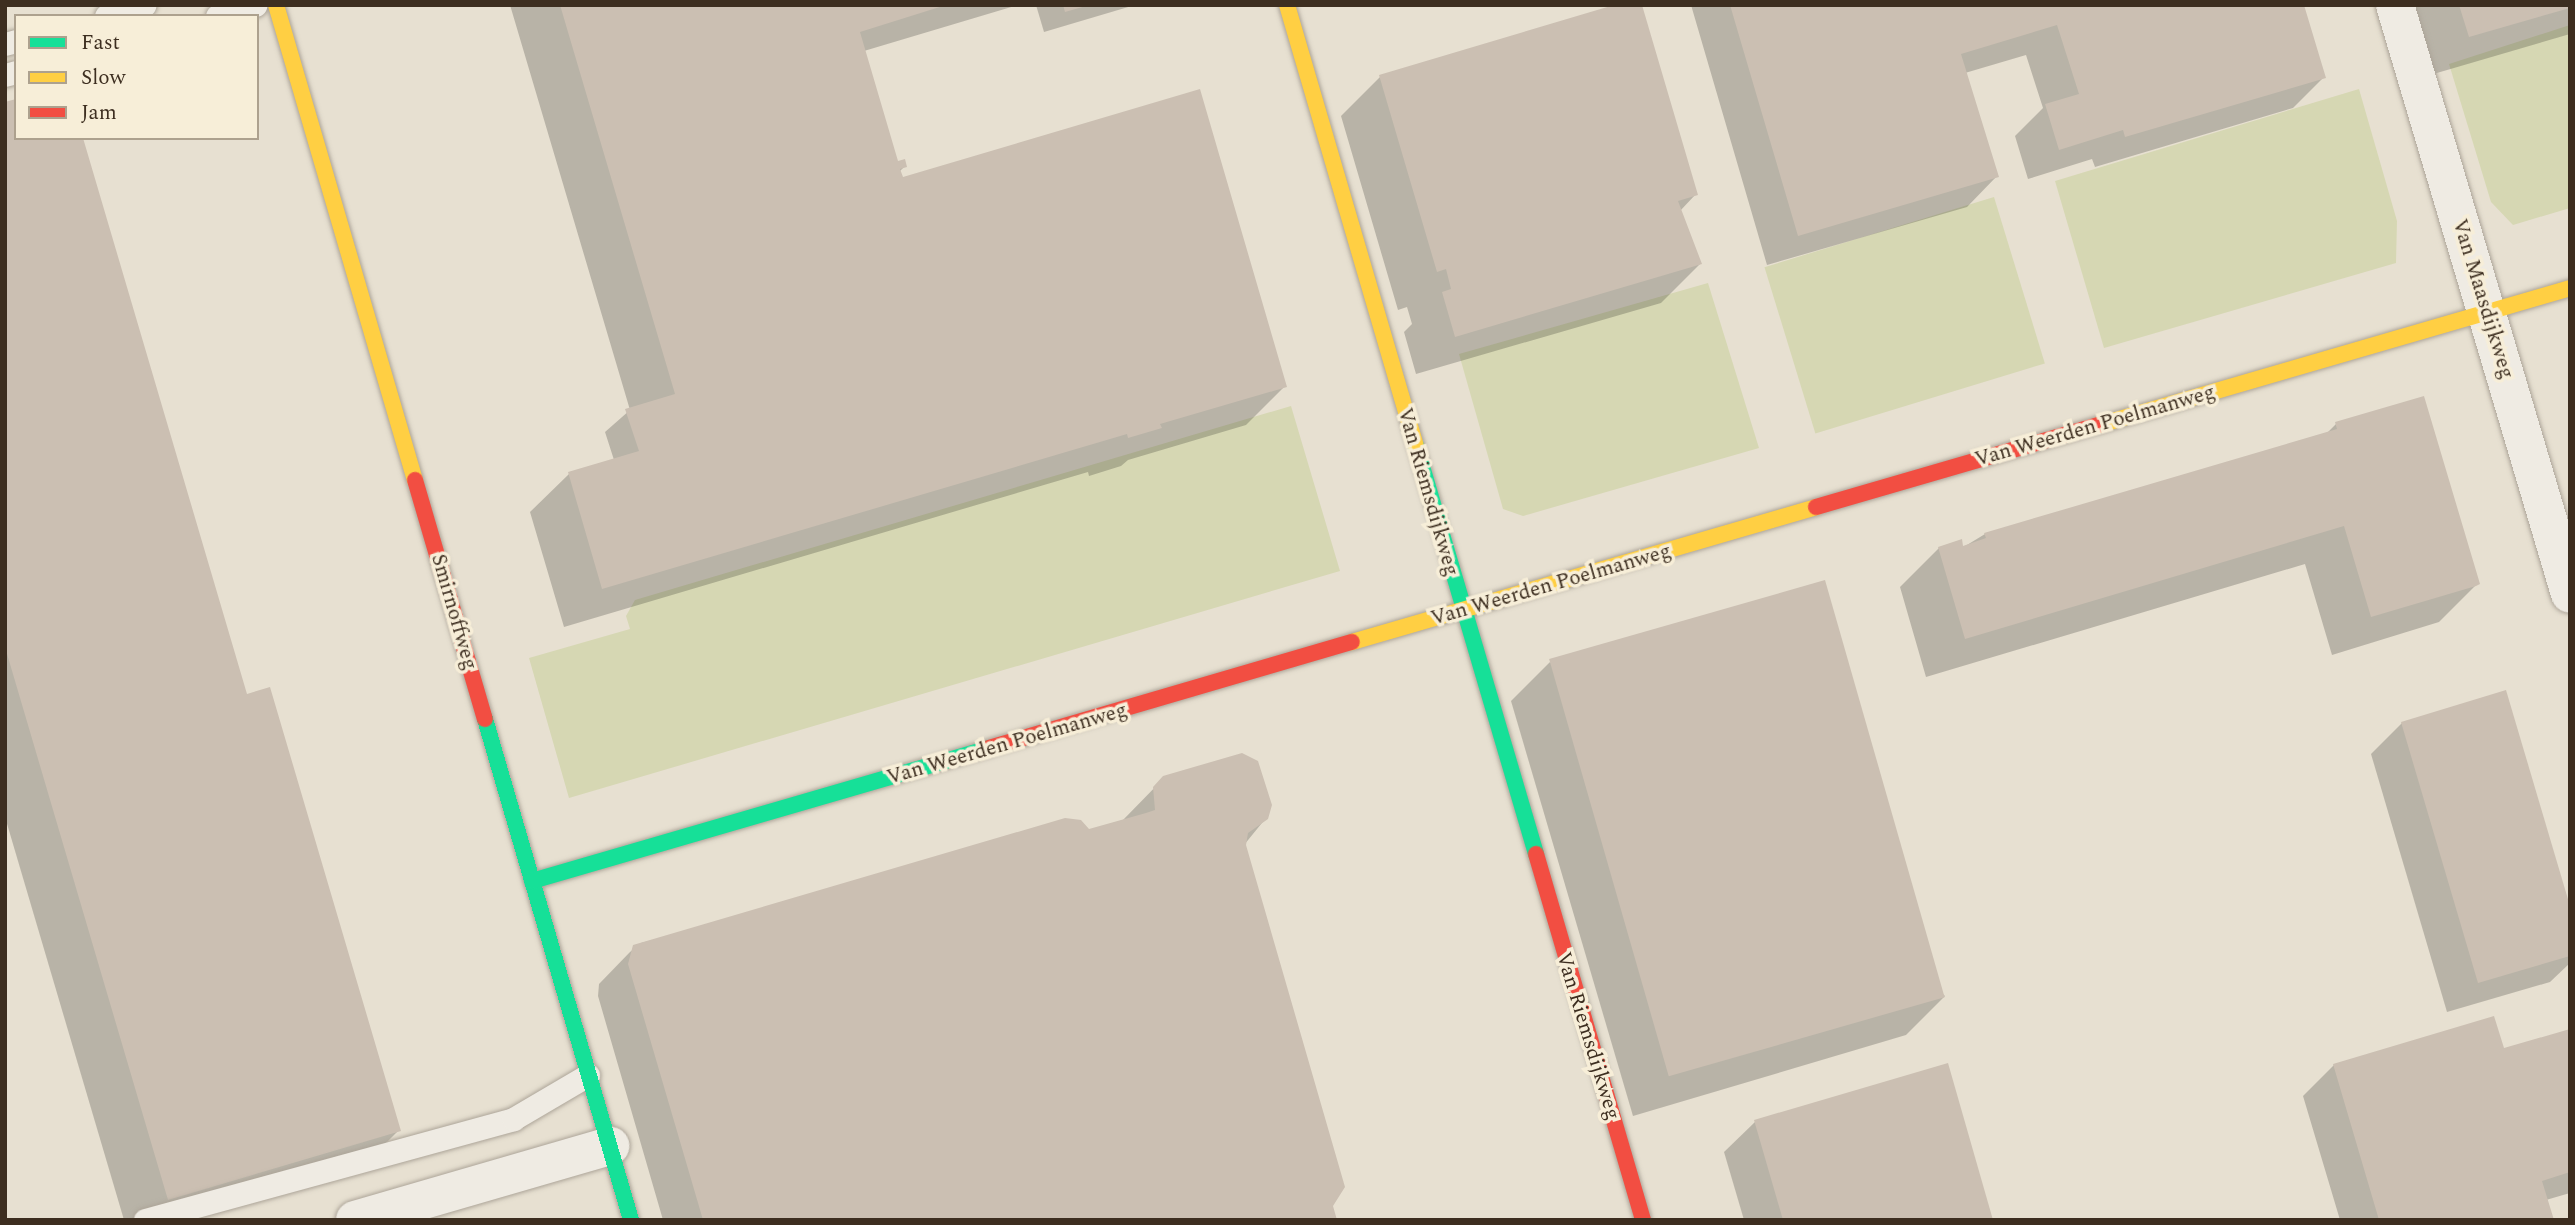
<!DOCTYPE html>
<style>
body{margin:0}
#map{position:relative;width:2575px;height:1225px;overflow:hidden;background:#e7e0d1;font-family:Spectral,serif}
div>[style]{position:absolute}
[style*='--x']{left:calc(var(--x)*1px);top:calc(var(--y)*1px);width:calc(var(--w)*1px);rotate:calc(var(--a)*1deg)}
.green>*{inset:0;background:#d6d7b3;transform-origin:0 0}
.shadow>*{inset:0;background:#0003}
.building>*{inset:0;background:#cbbfb2;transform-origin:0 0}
.roads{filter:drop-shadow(0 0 2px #ada599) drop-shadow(0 0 2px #ada599)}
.lane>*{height:23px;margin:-11.5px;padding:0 11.5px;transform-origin:11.5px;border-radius:11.5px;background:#efebe3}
.street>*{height:38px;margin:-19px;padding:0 19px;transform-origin:19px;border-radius:19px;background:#efebe3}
.fast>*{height:16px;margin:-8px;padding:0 8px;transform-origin:8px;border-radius:8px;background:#16e098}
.slow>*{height:16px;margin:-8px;padding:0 8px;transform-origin:8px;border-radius:8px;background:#ffcf43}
.jam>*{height:16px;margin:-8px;padding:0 8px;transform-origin:8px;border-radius:8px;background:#f24e42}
span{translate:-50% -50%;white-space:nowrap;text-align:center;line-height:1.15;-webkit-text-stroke:7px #f7eed8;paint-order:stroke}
.street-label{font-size:21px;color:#3d2e20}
.frame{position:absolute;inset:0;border:7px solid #3d2e20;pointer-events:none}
.legend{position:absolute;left:14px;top:14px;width:245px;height:126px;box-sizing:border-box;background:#f7eed8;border:2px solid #ada18e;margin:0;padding:9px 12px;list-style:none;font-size:21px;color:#3d2e20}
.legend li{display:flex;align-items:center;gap:14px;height:35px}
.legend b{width:35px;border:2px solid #ada18e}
</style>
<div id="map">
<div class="green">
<div style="clip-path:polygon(2570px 25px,2570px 208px,2513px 225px,2491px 202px,2449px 64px)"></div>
<div style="clip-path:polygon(2359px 89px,2397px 221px,2396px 263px,2104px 348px,2055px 181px)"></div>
<div style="left:1994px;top:197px;width:174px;height:240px;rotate:73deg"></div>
<div style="clip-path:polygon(1708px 283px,1759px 448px,1523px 516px,1503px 509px,1459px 354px)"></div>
<div style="clip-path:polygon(1291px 406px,1340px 571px,569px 798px,529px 658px,630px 629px,626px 616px,635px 600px)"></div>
</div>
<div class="shadow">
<div style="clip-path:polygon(510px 5px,1018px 5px,864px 51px,897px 163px,905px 166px,899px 172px,902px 179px,1285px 386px,1246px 425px,1128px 460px,1121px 466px,1089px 476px,1088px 472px,564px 627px,530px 512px,569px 474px,614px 460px,605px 432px,630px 410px)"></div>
<div style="clip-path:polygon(1036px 5px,1135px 5px,1044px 32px)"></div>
<div style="clip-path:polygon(1691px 5px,2303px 5px,2324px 77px,2293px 108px,2095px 167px,2092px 159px,2028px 179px,2015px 136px,2043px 108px,2026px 55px,1965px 73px,1997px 176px,1967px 207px,1767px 265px)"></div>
<div style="clip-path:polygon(2409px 5px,2570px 5px,2570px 34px,2430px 75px)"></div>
<div style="clip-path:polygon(1380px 77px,1696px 194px,1680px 211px,1700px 264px,1661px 303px,1416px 374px,1404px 332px,1412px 324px,1407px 307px,1398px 310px,1341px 116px)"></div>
<div style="clip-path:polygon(5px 104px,246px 696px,399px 1130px,360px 1169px,188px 1220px,124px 1220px,5px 817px)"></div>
<div style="clip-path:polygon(2336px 424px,2478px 583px,2439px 622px,2332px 655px,2305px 564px,1926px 677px,1900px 587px,1939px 548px,1962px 548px,1985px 534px,2326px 434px)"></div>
<div style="clip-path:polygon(1550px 662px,1945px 996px,1906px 1035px,1633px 1116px,1511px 701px)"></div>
<div style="clip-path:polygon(2402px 723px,2570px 912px,2570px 963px,2550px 982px,2447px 1012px,2371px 754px)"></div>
<div style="clip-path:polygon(1164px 778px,1266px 818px,1244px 845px,1335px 1220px,663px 1220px,598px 996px,599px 984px,630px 952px,641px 943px,1088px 831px,1123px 820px)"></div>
<div style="clip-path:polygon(2570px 1030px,2570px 1193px,2546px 1200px,2552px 1220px,2340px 1220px,2303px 1096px,2334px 1065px,2502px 1050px)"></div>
<div style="clip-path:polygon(1755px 1122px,1992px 1220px,1744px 1220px,1724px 1152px)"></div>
</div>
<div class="building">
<div style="clip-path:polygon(560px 5px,946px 5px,860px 32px,898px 161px,905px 159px,907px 167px,900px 169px,903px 177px,1200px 89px,1287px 387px,1160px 424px,1162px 428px,1128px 438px,1127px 434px,602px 589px,568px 472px,639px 451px,625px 409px,675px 394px)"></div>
<div style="clip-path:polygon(1063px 5px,1086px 5px,1086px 6px,1065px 12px)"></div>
<div style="clip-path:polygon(1614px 5px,1642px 5px,1698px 195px,1678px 201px,1702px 264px,1455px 337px,1442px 292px,1451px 289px,1446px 269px,1437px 272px,1379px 75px)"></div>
<div style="clip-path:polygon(1730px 5px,2304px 5px,2326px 78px,2125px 137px,2123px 130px,2059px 150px,2045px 104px,2079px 94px,2057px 25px,1961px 54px,1999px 177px,1798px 236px)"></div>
<div style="clip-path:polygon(2459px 5px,2570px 5px,2570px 8px,2469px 37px)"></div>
<div style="clip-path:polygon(16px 99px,16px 138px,83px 138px,247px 694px,270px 687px,401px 1131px,168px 1200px,5px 647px,5px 102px)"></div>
<div style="clip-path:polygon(2424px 396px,2480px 584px,2476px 586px,2371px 617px,2344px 526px,1965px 639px,1938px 547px,1962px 539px,1963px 546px,1986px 538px,1984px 533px,2337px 429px,2335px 422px)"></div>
<div style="left:1825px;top:580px;width:434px;height:287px;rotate:74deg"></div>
<div style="clip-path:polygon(2506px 690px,2570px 906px,2570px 956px,2478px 983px,2401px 722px)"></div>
<div style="clip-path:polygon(1242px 753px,1258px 761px,1272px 805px,1268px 819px,1248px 833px,1246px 845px,1345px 1187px,1333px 1206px,1337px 1220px,703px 1220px,628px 964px,633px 945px,1065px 818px,1081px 820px,1089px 829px,1146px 813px,1155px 810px,1153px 787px,1163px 776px)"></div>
<div style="clip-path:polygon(2494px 1016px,2504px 1048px,2570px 1029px,2570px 1172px,2542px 1181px,2554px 1220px,2379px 1220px,2333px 1064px)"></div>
<div style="clip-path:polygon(1948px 1063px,1993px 1220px,1783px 1220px,1754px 1120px)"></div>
</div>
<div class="roads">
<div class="lane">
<div style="--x:106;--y:16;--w:40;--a:-16"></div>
<div style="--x:217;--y:16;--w:40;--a:-16"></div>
<div style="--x:5;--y:44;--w:11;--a:-15"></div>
<div style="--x:5;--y:75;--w:11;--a:-15"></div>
<div style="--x:145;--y:1220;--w:382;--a:-15.3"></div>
<div style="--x:513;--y:1119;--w:87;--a:-30.4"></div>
</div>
<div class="street">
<div style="--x:2395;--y:5;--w:614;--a:73.45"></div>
<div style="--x:355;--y:1220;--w:266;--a:-16.2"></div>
</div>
<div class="fast">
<div style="--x:1416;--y:446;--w:425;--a:73.6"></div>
<div style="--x:485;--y:719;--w:522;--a:73.75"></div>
<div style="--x:532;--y:881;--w:476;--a:-16.2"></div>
</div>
<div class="slow">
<div style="--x:276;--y:5;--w:495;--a:73.7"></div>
<div style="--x:1287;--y:5;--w:459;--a:73.7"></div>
<div style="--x:2099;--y:425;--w:491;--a:-16.2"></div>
<div style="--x:1352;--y:642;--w:483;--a:-16.2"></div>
</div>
<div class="jam">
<div style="--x:415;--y:480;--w:249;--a:73.7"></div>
<div style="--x:1816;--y:507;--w:295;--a:-16.2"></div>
<div style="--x:989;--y:748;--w:378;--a:-16.3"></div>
<div style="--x:1536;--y:854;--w:381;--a:73.7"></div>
</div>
</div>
<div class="street-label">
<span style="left:2483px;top:299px;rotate:73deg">Van Maasdijkweg</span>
<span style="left:2095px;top:426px;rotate:-16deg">Van Weerden Poelmanweg</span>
<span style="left:1428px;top:492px;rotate:74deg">Van Riemsdijkweg</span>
<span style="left:1551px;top:585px;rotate:-16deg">Van Weerden Poelmanweg</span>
<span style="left:454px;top:612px;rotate:74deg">Smirnoffweg</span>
<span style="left:1007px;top:744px;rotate:-16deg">Van Weerden Poelmanweg</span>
<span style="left:1588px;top:1036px;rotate:73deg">Van Riemsdijkweg</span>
</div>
<div class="frame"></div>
<ul class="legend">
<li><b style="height:9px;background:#16e098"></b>Fast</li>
<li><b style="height:9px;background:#ffcf43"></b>Slow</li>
<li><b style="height:9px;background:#f24e42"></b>Jam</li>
</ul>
</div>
